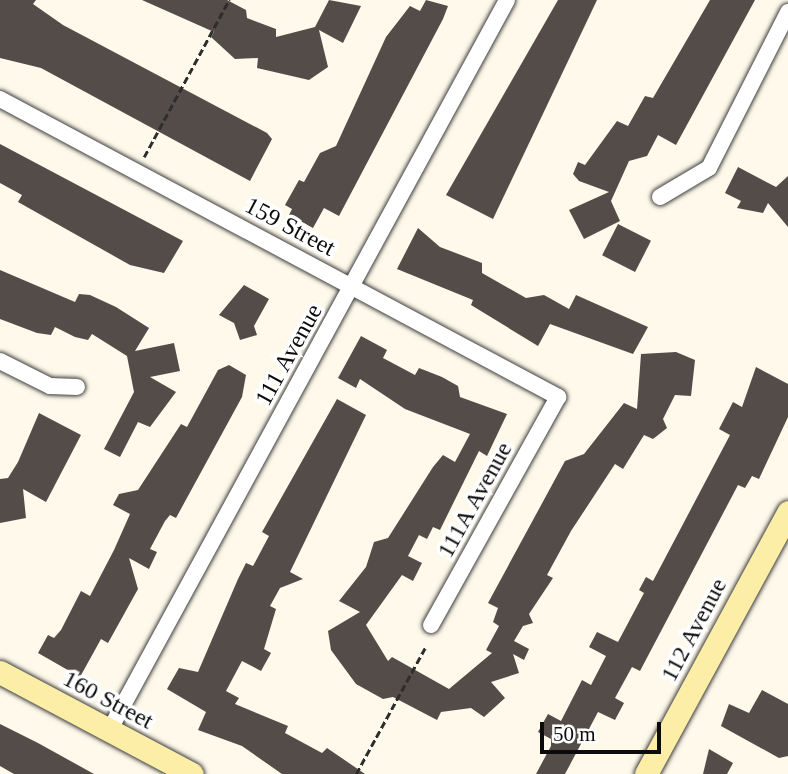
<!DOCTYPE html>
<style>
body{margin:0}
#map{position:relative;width:788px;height:774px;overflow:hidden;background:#fef9ea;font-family:"Times New Roman",serif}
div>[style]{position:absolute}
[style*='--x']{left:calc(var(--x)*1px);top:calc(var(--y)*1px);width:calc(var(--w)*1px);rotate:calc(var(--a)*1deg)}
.building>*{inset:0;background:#534c48;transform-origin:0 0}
.path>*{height:2.5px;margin-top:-1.25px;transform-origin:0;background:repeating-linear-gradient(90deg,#2d2d2d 0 7px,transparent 0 10.5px)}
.roads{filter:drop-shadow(0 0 2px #3e3e3e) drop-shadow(0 0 2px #3e3e3e)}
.street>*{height:16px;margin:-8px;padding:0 8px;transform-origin:8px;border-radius:8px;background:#fff}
.secondary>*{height:23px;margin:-11.5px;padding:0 11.5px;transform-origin:11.5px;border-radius:11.5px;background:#fdeea7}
span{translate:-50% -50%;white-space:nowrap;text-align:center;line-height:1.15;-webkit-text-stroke:7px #fff;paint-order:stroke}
.street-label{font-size:24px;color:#0b0b0b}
.scale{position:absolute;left:540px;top:722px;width:121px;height:32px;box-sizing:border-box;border:4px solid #0b0b0b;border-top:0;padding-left:9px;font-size:21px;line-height:24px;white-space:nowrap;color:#0b0b0b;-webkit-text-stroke:5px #fff;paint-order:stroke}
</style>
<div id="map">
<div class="building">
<div style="clip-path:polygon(0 0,36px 0,33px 4px,63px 25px,267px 133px,272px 139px,250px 181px,41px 68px,0 58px)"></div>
<div style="clip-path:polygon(142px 0,227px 0,246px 10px,247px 18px,276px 29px,276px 37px,315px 27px,329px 0,361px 6px,343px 43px,319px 30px,328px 67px,309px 80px,257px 68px,258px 58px,235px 59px,211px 37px,214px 32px)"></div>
<div style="clip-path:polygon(426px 0,448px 6px,443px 19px,339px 216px,324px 208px,313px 228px,289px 215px,292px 209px,285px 205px,299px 180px,304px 182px,320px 153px,336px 146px,386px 37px,410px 6px,420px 11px)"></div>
<div style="clip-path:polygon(558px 0,597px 0,493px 219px,446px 195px)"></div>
<div style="clip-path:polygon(710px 0,755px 0,676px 145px,658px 135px,647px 156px,629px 161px,611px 201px,620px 221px,584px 239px,569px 210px,609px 192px,579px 181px,573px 174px,578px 162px,585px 165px,617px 121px,628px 126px,645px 96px,653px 98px)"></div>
<div style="clip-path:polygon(0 144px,183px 241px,164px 273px,130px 265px,18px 202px,22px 195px,0 183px)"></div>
<div style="clip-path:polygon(738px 167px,776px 187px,788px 176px,788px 227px,768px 203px,763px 213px,737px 208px,741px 201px,725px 193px)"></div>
<div style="left:618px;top:224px;width:37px;height:35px;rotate:27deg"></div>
<div style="clip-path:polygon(418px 228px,440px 247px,482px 263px,482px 273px,526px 298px,544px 295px,569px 309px,576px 295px,648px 327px,633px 354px,550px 324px,538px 346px,471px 305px,473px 300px,397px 269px)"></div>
<div style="clip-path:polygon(0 270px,75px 302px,79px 294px,90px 295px,116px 307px,149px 328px,135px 351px,174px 343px,180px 371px,150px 377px,176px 392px,150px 427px,138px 422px,120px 457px,104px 449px,134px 392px,127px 356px,92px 334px,88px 340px,75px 337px,55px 327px,51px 335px,37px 333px,0 319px)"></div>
<div style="clip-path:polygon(244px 285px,269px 299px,254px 326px,257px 335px,240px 340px,234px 323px,219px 315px)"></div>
<div style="clip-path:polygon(361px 336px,387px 350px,383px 358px,415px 375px,419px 368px,442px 377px,458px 386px,460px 397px,507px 414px,487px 456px,479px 451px,440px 530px,433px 527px,427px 539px,419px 535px,408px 556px,422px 563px,413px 581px,402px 575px,366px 625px,388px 661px,392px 657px,449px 689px,492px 653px,486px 650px,499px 626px,493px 622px,498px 608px,488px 603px,565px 461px,584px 454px,624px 403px,637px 409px,641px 354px,676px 352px,695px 360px,691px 396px,675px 395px,663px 419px,667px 428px,653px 439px,644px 435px,623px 469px,615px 464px,571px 531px,547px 575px,553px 578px,529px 614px,533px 623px,523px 626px,514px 641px,529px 649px,524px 660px,513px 654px,519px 673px,491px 682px,505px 698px,484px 717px,471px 708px,441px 712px,437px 720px,393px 697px,383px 699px,356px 684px,331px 650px,328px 631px,360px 612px,339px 601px,366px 567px,374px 542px,388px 538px,433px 467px,443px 455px,455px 462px,470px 434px,405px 409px,360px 379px,356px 388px,338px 378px)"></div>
<div style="clip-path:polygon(229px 365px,246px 375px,242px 397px,176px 518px,170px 515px,165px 521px,150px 549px,157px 552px,149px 569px,129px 558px,138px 589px,108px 643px,101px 639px,80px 677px,38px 653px,48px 635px,54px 638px,61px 630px,81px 591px,90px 596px,114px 550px,130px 514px,113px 505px,119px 494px,138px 490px,181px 424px,187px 427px,218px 370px)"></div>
<div style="clip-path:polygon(756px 367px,788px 384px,788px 417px,759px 479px,752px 476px,745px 488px,738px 485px,640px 671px,632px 667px,615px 698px,624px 703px,615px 720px,598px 712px,565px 774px,536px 774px,551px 746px,551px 739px,538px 732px,548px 714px,561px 721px,582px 680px,591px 685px,606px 656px,589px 647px,597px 632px,618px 642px,644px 593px,639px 590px,646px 577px,653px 581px,730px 435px,719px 429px,733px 402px,742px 407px)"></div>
<div style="clip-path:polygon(337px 399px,366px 415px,290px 572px,303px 579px,280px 588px,270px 606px,276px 609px,264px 649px,271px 653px,261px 671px,242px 661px,226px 691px,239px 698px,235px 704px,288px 726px,285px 733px,322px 753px,327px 748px,365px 774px,282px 774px,242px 746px,198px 730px,206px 712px,167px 689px,179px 668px,198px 672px,238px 579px,246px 563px,253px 566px,269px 536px,262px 532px)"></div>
<div style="clip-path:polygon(39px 413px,81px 435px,46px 502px,23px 489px,26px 518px,0 523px,0 479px,8px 478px,18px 462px)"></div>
<div style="clip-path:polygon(762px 690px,788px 704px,788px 756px,779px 758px,721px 726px,729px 704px,749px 713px)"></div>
<div style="clip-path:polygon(0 724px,38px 743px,94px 774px,14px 774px,0 766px)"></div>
<div style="clip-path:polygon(709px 749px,733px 763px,727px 774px,703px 774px)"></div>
</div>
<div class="path">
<div style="--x:144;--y:157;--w:179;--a:-61.6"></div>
<div style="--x:356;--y:774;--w:146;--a:-61.3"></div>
</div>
<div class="roads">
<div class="street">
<div style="--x:0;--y:99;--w:633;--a:28.1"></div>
<div style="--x:558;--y:397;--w:261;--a:119.1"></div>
<div style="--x:660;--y:197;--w:57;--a:-30.6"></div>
<div style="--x:709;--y:168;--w:175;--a:-63.1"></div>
<div style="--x:0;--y:361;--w:56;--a:26.6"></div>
<div style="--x:50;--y:386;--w:27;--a:2"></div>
<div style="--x:109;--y:731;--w:832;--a:-61.43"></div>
</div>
<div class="secondary">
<div style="--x:0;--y:672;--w:217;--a:28"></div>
<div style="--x:646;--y:774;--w:298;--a:-61.5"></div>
</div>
</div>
<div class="street-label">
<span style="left:290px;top:227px;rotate:28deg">159 Street</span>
<span style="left:289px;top:355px;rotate:-61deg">111 Avenue</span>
<span style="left:475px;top:500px;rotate:-61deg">111A Avenue</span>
<span style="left:694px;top:630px;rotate:-62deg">112 Avenue</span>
<span style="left:108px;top:700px;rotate:28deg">160 Street</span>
</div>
<div class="scale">50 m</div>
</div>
